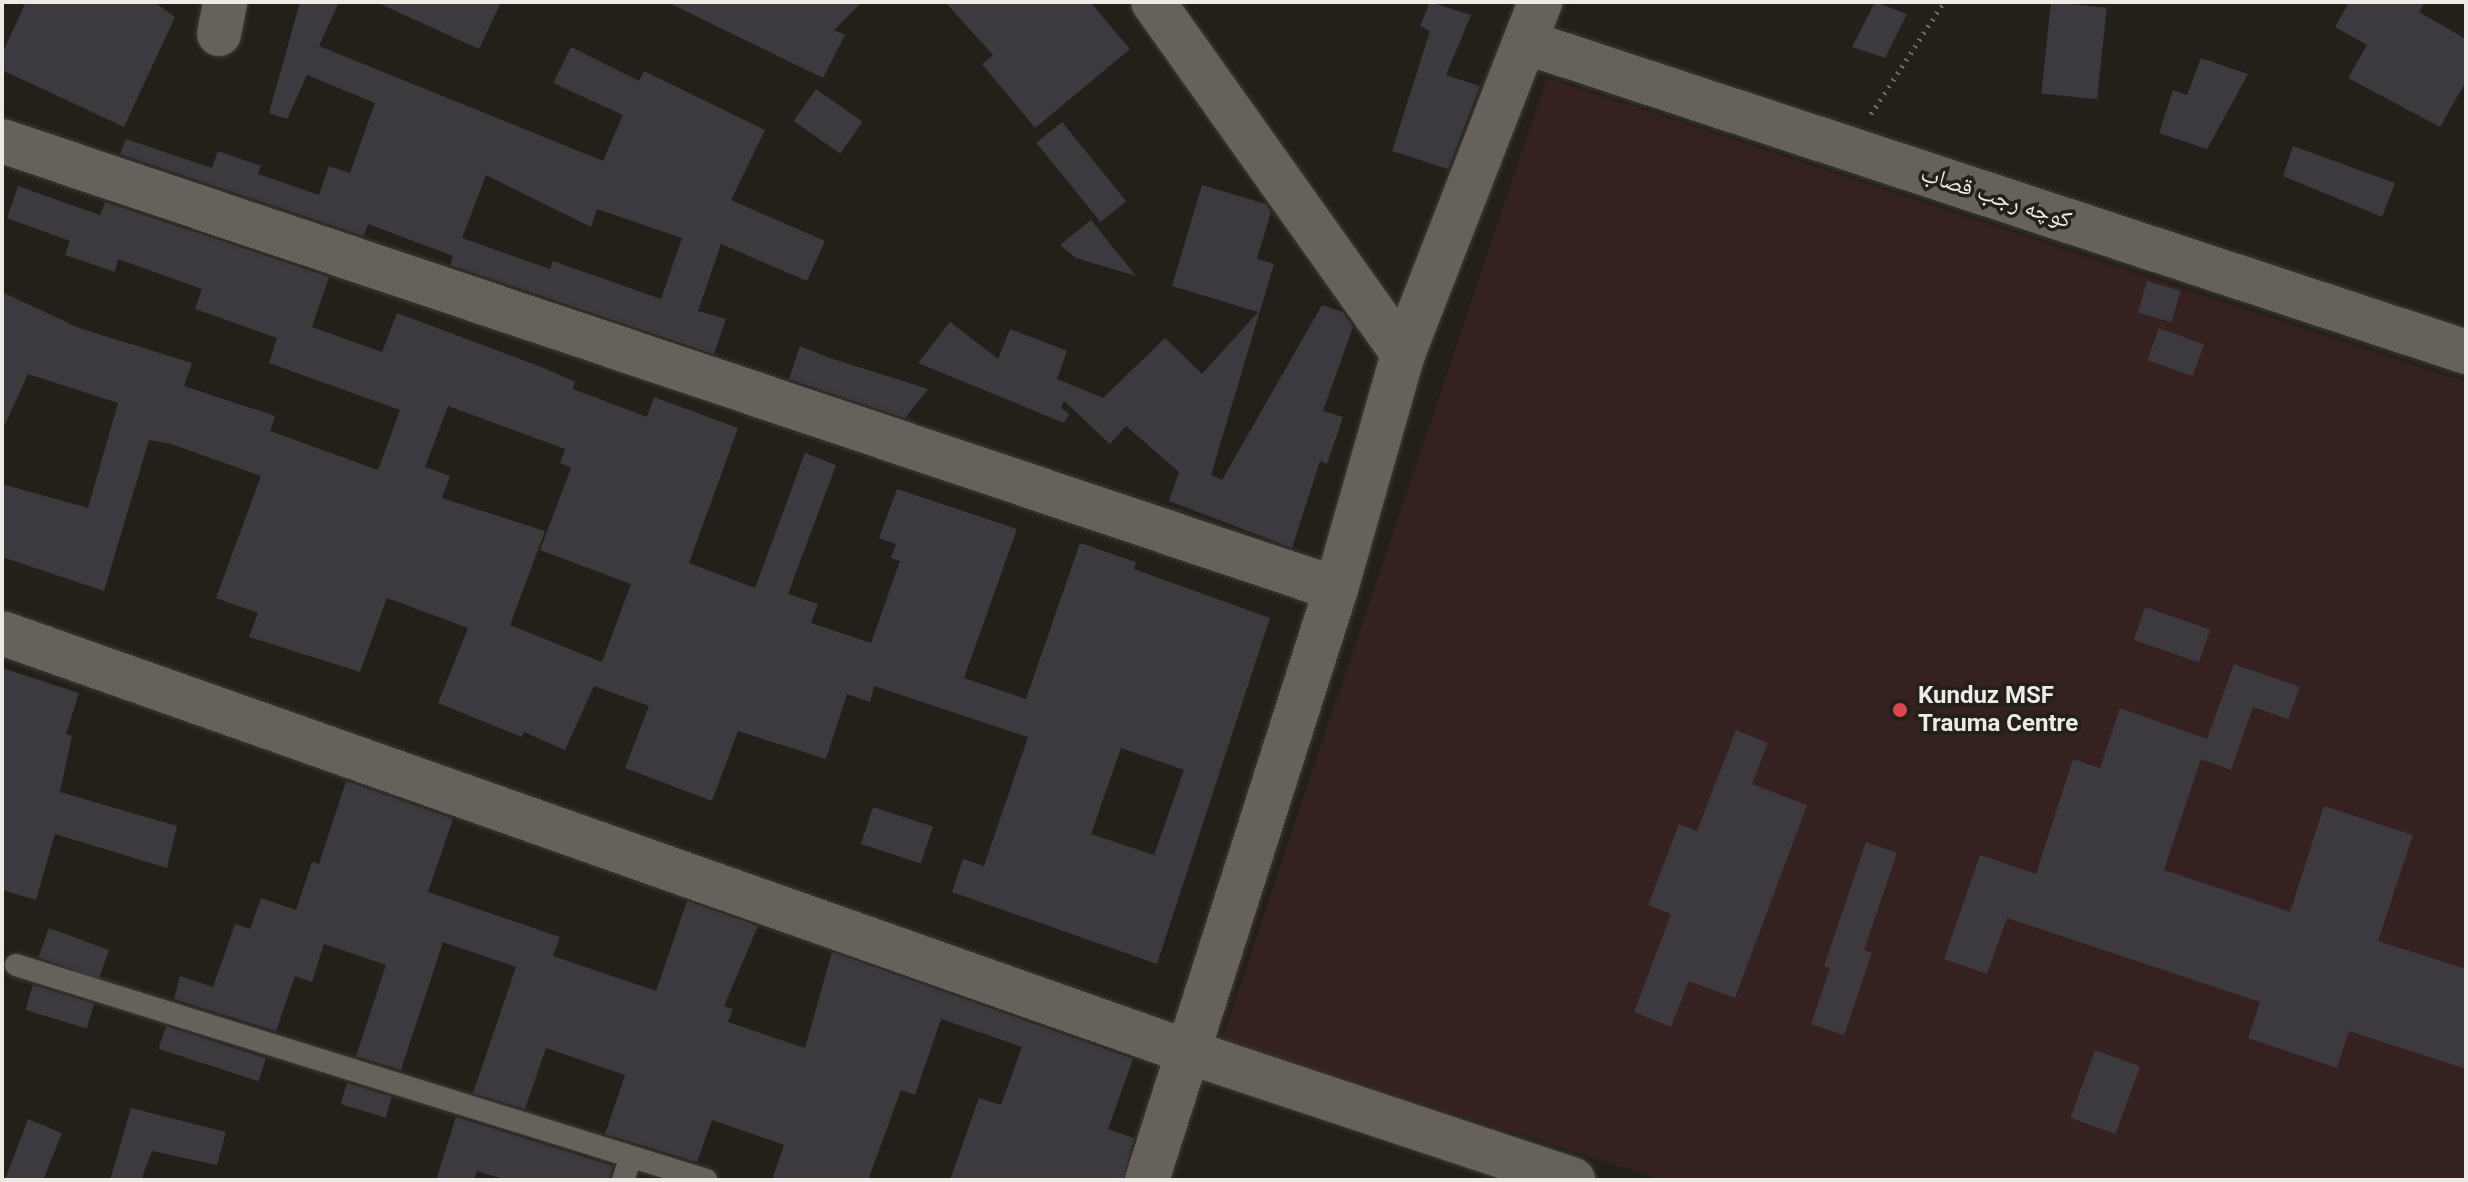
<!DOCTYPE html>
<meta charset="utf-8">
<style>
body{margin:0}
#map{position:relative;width:2468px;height:1182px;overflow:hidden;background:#23201a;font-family:Roboto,"Noto Naskh Arabic",sans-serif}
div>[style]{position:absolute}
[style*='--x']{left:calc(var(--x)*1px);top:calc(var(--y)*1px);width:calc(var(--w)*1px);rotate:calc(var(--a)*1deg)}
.medical>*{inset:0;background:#352120}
.building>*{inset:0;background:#3c393f;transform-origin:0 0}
.path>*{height:5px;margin-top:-2.5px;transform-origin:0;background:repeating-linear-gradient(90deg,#6f6c67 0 2px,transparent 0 8px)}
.roads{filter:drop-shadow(0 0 2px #3e3b37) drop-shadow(0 0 2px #3e3b37)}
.lane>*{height:22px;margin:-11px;padding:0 11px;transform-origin:11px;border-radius:11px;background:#66625b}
.street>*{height:44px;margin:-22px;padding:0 22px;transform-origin:22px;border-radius:22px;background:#66625b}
.secondary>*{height:44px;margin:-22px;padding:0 22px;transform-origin:22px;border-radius:22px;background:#66625b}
.dots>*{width:22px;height:22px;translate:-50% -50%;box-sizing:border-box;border:4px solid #23201a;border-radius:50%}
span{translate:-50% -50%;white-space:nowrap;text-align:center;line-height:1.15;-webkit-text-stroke:7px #23201a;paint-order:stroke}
.street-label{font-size:24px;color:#eeebe7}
.poi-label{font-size:24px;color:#eeebe7;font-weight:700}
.left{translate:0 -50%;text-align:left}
.frame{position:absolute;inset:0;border:4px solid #eeebe7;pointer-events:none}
</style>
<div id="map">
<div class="medical">
<div style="clip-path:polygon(1547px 78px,2466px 382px,2466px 1180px,1662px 1180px,1222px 1039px)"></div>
</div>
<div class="building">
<div style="clip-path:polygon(26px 2px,154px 2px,175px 17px,124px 127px,2px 70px,2px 54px)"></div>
<div style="clip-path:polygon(evenodd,300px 2px,339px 2px,319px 46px,603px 161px,623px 115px,553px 83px,571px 47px,639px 81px,644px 71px,765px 130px,731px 200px,825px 241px,807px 281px,721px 244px,698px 311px,726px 319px,714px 354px,450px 265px,453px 256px,368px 224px,364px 236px,120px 154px,126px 139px,212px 168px,218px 151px,261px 166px,258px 174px,319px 195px,329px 166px,350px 173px,375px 103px,307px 75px,287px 119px,269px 113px,300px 2px,486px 175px,591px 227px,597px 209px,682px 238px,661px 299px,553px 261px,550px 269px,462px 238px,486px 175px)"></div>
<div style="clip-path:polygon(376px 2px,501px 2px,479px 49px)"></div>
<div style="clip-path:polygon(667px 2px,862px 2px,834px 30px,845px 35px,823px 78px)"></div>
<div style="clip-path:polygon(945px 2px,1090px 2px,1130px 49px,1035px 128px,982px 64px,993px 55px)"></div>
<div style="clip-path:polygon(1430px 2px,1471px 15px,1446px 75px,1480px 86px,1448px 169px,1392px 151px,1430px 31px,1420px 26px)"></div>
<div style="clip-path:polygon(1875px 2px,1907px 14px,1885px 58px,1852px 47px)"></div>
<div style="left:2051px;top:2px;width:56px;height:92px;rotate:6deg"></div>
<div style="clip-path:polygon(2349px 2px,2425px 2px,2419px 12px,2466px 39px,2466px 81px,2440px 127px,2348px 78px,2367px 45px,2335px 27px)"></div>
<div style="clip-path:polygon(2201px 58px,2248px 74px,2207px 149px,2159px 133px,2173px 90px,2187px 95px)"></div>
<div style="left:816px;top:89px;width:57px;height:39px;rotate:35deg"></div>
<div style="left:1062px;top:122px;width:102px;height:33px;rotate:51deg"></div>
<div style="clip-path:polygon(2293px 146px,2395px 183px,2382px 217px,2283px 176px)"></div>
<div style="clip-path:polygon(1202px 185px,1266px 204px,1271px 212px,1257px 259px,1274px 264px,1211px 475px,1222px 480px,1322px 305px,1343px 312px,1353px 327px,1323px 411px,1343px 417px,1327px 464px,1320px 461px,1292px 548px,1169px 501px,1179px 472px,1126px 426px,1110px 444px,1064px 401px,1061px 408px,1069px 414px,1064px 423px,918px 363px,950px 322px,998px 359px,1010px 329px,1067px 351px,1057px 379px,1103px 398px,1165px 338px,1202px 374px,1258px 312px,1172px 286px)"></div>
<div style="clip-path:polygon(evenodd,18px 186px,100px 215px,105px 202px,329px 277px,312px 327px,382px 352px,397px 313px,544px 368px,575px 382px,573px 389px,647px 417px,654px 397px,738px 428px,689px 563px,755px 588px,805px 453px,836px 465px,788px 594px,818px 604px,811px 623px,871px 643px,900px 561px,891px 558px,896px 544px,879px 538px,897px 489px,1017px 529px,964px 678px,1026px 699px,1080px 543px,1136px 562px,1134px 569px,1270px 618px,1157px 964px,952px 892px,963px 859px,984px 866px,1028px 737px,874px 686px,870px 702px,847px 694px,826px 759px,738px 731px,712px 801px,625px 768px,649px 706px,594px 686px,565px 750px,524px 732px,522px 737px,438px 703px,468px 628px,387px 598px,360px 672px,249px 637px,258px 613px,216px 598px,261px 476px,171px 444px,149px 440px,104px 591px,2px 557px,2px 484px,88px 508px,118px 403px,28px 374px,2px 431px,2px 292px,79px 328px,192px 363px,184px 386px,275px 416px,270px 431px,378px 470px,400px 410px,269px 363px,277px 338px,195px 309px,202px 289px,118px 259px,115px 272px,65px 255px,70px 241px,7px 218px,18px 186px,448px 406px,565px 449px,560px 463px,571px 468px,540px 550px,631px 584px,602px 662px,510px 625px,545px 531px,442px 498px,450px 476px,425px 467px,448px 406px,18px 186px,1121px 748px,1184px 770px,1154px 855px,1091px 834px,1121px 748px)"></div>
<div style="clip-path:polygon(1091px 220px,1136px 276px,1076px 258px,1060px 245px)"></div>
<div style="left:2147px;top:281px;width:35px;height:33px;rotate:16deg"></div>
<div style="left:2159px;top:328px;width:48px;height:34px;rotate:20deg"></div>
<div style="clip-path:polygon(800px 346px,830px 358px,928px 389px,905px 418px,789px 379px)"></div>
<div style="left:2145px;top:607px;width:69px;height:35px;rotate:19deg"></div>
<div style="clip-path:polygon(2234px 664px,2300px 687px,2288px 719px,2253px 707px,2231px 770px,2201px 759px,2164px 870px,2290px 912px,2324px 806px,2413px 835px,2378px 941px,2466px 969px,2466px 1069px,2349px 1031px,2337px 1068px,2248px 1038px,2260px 1002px,2007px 918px,1987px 974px,1944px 959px,1980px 855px,2036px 874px,2073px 759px,2100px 768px,2120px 708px,2207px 739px)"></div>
<div style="clip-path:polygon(2px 668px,79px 693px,66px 734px,72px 736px,60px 792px,177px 826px,167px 868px,55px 834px,36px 900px,2px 890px)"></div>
<div style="clip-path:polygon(1736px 730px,1768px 743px,1752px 784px,1807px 805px,1735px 998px,1689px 981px,1671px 1027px,1634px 1012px,1671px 914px,1648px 905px,1679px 824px,1697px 831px)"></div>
<div style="clip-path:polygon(346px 781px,453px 819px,428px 892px,560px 937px,553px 956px,656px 991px,687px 901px,758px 926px,724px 1006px,733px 1009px,728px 1022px,805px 1048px,832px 952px,1133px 1059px,1108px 1129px,1134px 1138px,1123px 1180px,950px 1180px,979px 1098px,1001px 1105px,1022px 1047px,941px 1019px,915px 1095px,901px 1090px,868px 1180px,772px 1180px,784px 1145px,712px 1120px,697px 1162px,605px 1134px,625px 1075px,546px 1048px,525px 1109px,473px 1093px,516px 967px,443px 942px,401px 1070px,356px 1056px,386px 965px,324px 944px,312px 982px,295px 976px,276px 1031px,174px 999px,180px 976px,213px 987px,235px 924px,250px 929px,261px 898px,296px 910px,312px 862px,319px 864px)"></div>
<div style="left:873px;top:807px;width:63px;height:39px;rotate:18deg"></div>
<div style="clip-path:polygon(1866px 842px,1897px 853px,1864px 950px,1872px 953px,1844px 1035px,1811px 1024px,1830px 968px,1824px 966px)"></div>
<div style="left:49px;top:928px;width:64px;height:31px;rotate:20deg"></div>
<div style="left:33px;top:985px;width:64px;height:26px;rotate:17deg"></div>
<div style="left:166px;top:1026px;width:105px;height:24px;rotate:18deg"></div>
<div style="left:2095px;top:1050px;width:48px;height:72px;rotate:20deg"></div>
<div style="left:347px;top:1083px;width:47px;height:22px;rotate:17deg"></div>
<div style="clip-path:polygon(131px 1108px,226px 1132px,217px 1165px,152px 1151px,141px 1180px,110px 1180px)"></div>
<div style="clip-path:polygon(456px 1117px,613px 1166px,609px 1180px,507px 1180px,477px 1171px,474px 1180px,436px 1180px)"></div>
<div style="clip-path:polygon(28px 1119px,62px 1133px,43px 1180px,5px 1180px)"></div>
</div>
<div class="path">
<div style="--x:1871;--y:114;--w:134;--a:-56.9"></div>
</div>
<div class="roads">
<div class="lane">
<div style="--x:16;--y:965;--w:723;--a:17.31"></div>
<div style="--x:623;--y:1180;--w:24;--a:-71"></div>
</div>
<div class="street">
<div style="--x:1153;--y:2;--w:432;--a:54.6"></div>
<div style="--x:219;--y:34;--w:33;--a:-79"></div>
<div style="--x:1525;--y:42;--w:991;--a:18.23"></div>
<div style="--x:2;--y:141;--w:1407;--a:18.56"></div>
<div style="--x:2;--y:633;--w:1256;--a:19.45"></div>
<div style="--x:1186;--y:1051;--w:408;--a:18.4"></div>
</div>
<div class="secondary">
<div style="--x:1147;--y:1180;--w:620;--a:-72.27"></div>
<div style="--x:1336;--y:589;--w:244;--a:-74.1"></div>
<div style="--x:1403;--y:354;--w:378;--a:-68.7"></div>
</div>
</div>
<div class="dots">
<div style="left:1900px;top:710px;background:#e0444e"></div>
</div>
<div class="street-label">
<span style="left:1996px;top:197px;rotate:18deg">کوچه رجب قصاب</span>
</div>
<div class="poi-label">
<span class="left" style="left:1918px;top:710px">Kunduz MSF<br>Trauma Centre</span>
</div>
<div class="frame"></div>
</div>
